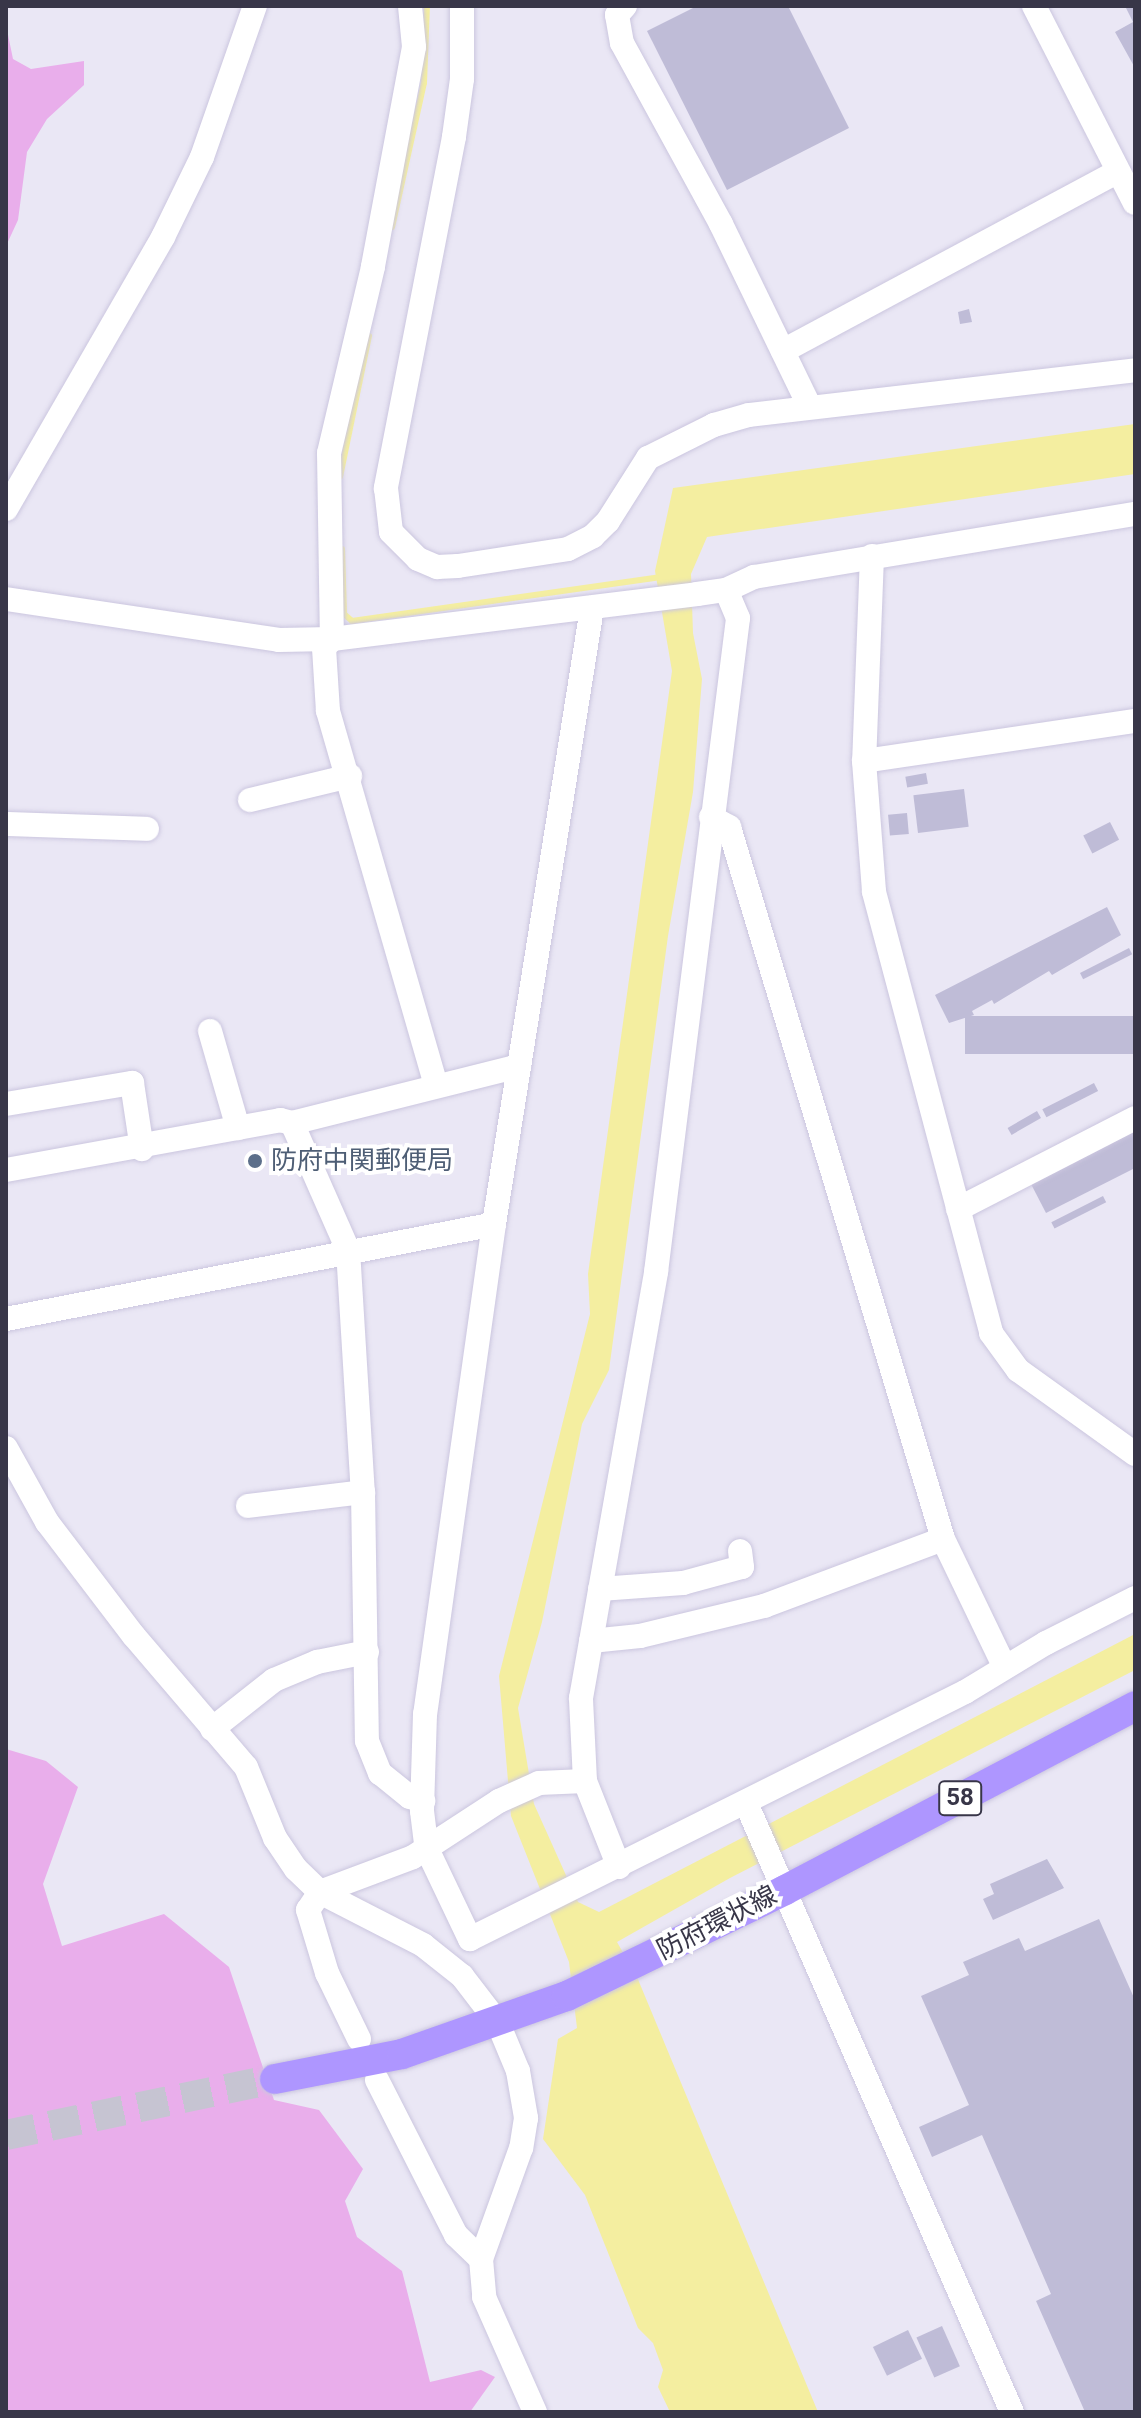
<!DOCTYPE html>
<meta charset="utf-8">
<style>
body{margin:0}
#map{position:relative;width:1141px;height:2418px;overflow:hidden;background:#eae7f5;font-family:Roboto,"Noto Sans JP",sans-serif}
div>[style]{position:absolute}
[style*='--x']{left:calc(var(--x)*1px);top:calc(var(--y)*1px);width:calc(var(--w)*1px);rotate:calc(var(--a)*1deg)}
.green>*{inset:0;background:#e9aeeb}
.water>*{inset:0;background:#f4eea0}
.stream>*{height:6px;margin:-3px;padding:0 3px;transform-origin:3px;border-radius:3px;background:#f4eea0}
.building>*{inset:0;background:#bfbcd7;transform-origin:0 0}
.major-tunnel>*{height:30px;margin-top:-15px;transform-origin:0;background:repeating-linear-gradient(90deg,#c6c4d2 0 30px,transparent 0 45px)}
.roads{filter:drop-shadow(0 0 2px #cbc6df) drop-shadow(0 0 2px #cbc6df)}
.minor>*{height:24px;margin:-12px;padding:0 12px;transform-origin:12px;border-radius:12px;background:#fff}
.major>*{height:30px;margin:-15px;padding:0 15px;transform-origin:15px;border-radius:15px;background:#ae96ff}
.dots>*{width:22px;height:22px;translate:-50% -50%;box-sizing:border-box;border:4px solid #fff;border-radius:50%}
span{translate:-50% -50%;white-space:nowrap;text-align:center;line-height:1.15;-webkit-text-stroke:8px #fff;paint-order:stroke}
.shield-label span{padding:2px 6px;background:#fff;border:2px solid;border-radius:6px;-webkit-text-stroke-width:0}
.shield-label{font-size:24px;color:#383648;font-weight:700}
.service-label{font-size:26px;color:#4e5e75}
.left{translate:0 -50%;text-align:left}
.street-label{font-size:26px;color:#383648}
.frame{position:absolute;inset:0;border:8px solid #383648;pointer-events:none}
</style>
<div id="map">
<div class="green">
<div style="clip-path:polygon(6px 25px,13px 59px,31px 69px,84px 61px,84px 85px,47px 119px,27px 152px,18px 220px,6px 246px)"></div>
<div style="clip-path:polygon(6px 1749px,46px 1761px,78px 1787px,43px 1884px,62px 1946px,164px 1914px,229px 1967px,274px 2100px,319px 2110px,363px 2169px,345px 2201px,357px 2237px,402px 2271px,430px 2382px,481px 2370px,495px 2377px,470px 2412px,6px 2412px)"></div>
</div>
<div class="water">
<div style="clip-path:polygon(1135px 424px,1135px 474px,707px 537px,691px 574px,693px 633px,702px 679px,693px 792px,668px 936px,609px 1370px,582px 1424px,542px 1622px,518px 1708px,534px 1804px,578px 1902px,599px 1912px,1135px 1634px,1135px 1670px,730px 1878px,617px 1942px,637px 1977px,818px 2412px,670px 2412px,658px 2387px,663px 2370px,653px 2343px,638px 2328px,585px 2195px,543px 2139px,558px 2039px,577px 2028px,569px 1962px,511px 1816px,499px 1676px,590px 1314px,588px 1274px,672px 671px,655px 571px,673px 488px)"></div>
</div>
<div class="stream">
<div style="--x:392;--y:227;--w:148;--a:-77.5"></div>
<div style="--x:424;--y:83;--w:77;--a:-87.8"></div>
<div style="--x:340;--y:477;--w:144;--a:-78.4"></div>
<div style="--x:342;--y:549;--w:65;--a:88.2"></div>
<div style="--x:344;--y:614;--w:11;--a:41"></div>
<div style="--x:352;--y:621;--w:307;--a:-8.1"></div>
</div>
<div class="building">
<div style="clip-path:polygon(697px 6px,788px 6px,849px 128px,727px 190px,647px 31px)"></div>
<div style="clip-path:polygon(1125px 6px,1135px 6px,1135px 68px,1115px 32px,1133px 22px)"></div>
<div style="clip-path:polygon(969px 309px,972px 322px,960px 324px,958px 312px)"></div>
<div style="left:926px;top:773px;width:11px;height:21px;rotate:80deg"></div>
<div style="left:964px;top:789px;width:38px;height:51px;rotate:83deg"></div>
<div style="left:907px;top:813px;width:21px;height:19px;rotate:85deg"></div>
<div style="left:1110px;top:822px;width:20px;height:30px;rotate:63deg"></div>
<div style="clip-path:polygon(1107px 907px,1121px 935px,1052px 975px,1049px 971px,994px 1004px,992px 1000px,972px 1011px,974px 1015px,949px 1023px,935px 995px)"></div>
<div style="left:1129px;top:948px;width:7px;height:55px;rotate:63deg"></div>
<div style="left:1135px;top:1016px;width:38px;height:170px;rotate:90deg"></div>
<div style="left:1094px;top:1083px;width:9px;height:58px;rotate:63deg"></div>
<div style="left:1037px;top:1111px;width:8px;height:34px;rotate:60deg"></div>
<div style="clip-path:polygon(1135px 1130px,1135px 1168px,1046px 1213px,1031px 1184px)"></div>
<div style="left:1103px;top:1196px;width:7px;height:58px;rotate:63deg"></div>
<div style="clip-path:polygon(1047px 1859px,1064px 1888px,993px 1920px,983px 1899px,994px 1894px,990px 1884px)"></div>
<div style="clip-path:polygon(1099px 1919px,1135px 2000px,1135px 2412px,1085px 2412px,1036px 2301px,1051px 2294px,982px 2135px,932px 2157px,919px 2127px,969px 2105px,921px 1996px,969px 1975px,963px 1962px,1019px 1938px,1025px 1951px)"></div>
<div style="left:942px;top:2326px;width:44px;height:28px;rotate:66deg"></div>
<div style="left:908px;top:2330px;width:32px;height:39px;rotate:64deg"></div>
</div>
<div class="major-tunnel">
<div style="--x:6;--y:2135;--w:275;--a:-11.8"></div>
</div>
<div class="roads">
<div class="minor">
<div style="--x:410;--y:6;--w:41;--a:84.4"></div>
<div style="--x:414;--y:47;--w:224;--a:100.6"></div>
<div style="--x:373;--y:267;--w:191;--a:103.3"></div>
<div style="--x:329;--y:453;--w:186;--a:89.1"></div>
<div style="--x:332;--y:639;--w:12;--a:132"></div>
<div style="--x:324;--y:648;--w:63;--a:86.4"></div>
<div style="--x:328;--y:711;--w:388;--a:73.9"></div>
<div style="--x:462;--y:6;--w:73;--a:90"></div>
<div style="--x:462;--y:79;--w:59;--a:97.9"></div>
<div style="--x:454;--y:137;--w:358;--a:101"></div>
<div style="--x:386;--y:488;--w:44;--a:83.5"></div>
<div style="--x:391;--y:532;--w:38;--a:45"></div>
<div style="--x:418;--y:559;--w:21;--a:23"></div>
<div style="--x:437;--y:567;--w:21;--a:-3"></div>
<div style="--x:458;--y:566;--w:111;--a:-8.8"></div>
<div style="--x:568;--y:549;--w:28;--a:-27"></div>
<div style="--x:593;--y:536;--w:21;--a:-45"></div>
<div style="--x:608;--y:521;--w:75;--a:-57.6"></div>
<div style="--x:648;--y:458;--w:74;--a:-26.6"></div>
<div style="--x:714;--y:425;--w:36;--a:-16"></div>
<div style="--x:749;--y:415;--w:389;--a:-6.6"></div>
<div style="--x:625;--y:6;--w:12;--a:132"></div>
<div style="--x:617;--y:15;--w:28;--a:80"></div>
<div style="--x:622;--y:43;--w:206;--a:61.3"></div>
<div style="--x:721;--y:224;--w:203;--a:64.1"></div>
<div style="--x:1034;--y:6;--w:221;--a:62.9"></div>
<div style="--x:783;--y:351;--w:380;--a:-28.2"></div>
<div style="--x:6;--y:509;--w:314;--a:-60"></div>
<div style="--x:163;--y:237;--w:89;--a:-64"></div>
<div style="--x:202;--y:157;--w:160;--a:-70.7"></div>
<div style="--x:872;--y:556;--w:205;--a:92.2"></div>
<div style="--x:864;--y:761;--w:131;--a:85.6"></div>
<div style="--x:874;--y:892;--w:456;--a:75.1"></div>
<div style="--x:991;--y:1333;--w:46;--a:53.9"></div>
<div style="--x:1018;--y:1370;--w:144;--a:35.7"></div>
<div style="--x:6;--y:599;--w:276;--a:8.5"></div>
<div style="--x:279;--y:640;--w:53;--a:-1.1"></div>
<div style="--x:332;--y:639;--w:368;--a:-7"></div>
<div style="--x:697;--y:594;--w:29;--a:-8"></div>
<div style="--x:726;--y:590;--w:31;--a:-25"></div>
<div style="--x:754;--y:577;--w:386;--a:-9.4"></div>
<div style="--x:592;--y:608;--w:624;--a:99.04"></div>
<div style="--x:494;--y:1224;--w:495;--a:98"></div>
<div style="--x:425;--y:1714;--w:97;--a:91.8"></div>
<div style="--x:422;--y:1811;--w:38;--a:83"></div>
<div style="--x:427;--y:1849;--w:100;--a:64.5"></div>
<div style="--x:470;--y:1939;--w:553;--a:-26.52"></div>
<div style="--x:965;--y:1692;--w:95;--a:-31.2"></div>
<div style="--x:1046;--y:1643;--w:100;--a:-26.8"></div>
<div style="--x:864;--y:761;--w:274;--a:-8.4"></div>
<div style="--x:250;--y:800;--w:103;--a:-13.5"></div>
<div style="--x:711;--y:817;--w:21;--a:29"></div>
<div style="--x:729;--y:827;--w:743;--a:73.27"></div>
<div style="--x:943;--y:1539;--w:141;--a:64.3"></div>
<div style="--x:6;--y:824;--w:141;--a:2"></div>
<div style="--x:210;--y:1031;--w:101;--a:73.9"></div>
<div style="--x:6;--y:1104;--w:128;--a:-9.5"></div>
<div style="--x:132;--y:1083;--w:67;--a:81.4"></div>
<div style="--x:292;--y:1123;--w:139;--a:66.2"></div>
<div style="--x:348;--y:1250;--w:242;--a:86.5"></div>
<div style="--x:363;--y:1492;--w:249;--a:89.1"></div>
<div style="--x:367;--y:1741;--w:35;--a:68"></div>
<div style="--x:380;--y:1773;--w:38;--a:39"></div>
<div style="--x:410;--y:1797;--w:14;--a:17"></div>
<div style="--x:6;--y:1170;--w:279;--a:-10.3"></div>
<div style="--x:280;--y:1120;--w:12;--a:14"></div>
<div style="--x:292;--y:1123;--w:234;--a:-14.1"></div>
<div style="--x:958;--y:1209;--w:199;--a:-27.2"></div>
<div style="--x:6;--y:1319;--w:497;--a:-11"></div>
<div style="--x:6;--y:1448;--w:85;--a:61"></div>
<div style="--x:47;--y:1522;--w:143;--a:52.7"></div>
<div style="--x:134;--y:1636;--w:172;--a:49.5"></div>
<div style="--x:246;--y:1767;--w:77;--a:67.8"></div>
<div style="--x:275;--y:1838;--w:37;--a:56"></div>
<div style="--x:296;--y:1869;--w:33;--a:44"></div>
<div style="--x:320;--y:1892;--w:116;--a:27.2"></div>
<div style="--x:423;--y:1945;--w:50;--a:38.5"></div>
<div style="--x:462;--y:1976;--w:59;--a:52.5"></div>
<div style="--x:498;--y:2023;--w:52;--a:67.4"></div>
<div style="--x:518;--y:2071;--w:48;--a:80.3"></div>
<div style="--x:526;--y:2118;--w:30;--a:99"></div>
<div style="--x:521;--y:2148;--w:118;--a:109.8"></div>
<div style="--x:481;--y:2259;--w:38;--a:85"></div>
<div style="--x:484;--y:2297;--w:126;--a:66.1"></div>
<div style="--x:248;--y:1506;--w:116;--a:-6.9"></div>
<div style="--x:600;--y:1589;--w:83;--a:-4.1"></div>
<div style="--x:683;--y:1583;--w:61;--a:-15.2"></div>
<div style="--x:742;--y:1567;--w:16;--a:-97"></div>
<div style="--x:591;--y:1641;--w:49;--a:-5.8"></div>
<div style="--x:640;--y:1636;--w:128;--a:-13.6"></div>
<div style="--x:764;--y:1606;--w:191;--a:-20.5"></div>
<div style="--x:212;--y:1729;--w:79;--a:-38.3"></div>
<div style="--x:274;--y:1680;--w:47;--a:-22.7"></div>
<div style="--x:317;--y:1662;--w:51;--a:-11.3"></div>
<div style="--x:746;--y:1803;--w:665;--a:66.41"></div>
<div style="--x:619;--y:1867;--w:92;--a:-111.6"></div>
<div style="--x:585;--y:1781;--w:83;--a:-92.8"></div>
<div style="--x:581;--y:1698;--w:433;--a:-80"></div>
<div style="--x:656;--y:1272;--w:659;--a:-82.85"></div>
<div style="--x:738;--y:618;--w:30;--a:-113"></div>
<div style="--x:359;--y:2039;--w:73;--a:-115.9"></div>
<div style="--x:327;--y:1973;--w:66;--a:-106.8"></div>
<div style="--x:308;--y:1910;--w:22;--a:-56"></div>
<div style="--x:320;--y:1892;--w:99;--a:-20.6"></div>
<div style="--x:413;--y:1857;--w:103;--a:-33.1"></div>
<div style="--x:499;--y:1801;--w:44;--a:-24.2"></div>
<div style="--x:539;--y:1783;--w:46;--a:-2.5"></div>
<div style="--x:377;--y:2080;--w:174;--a:63"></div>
<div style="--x:456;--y:2235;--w:35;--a:44"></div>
</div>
<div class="major">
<div style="--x:275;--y:2079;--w:129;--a:-11.1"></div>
<div style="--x:402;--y:2054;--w:175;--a:-19.4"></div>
<div style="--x:567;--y:1996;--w:242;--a:-25.9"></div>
<div style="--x:785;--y:1890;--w:395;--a:-27.7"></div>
</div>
</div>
<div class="dots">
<div style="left:255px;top:1161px;background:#5c6f8a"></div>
</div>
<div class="shield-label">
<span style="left:960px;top:1798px">58</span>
</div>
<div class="service-label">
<span class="left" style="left:271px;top:1161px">防府中関郵便局</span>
</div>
<div class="street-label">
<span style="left:717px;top:1923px;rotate:-27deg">防府環状線</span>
</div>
<div class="frame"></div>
</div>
